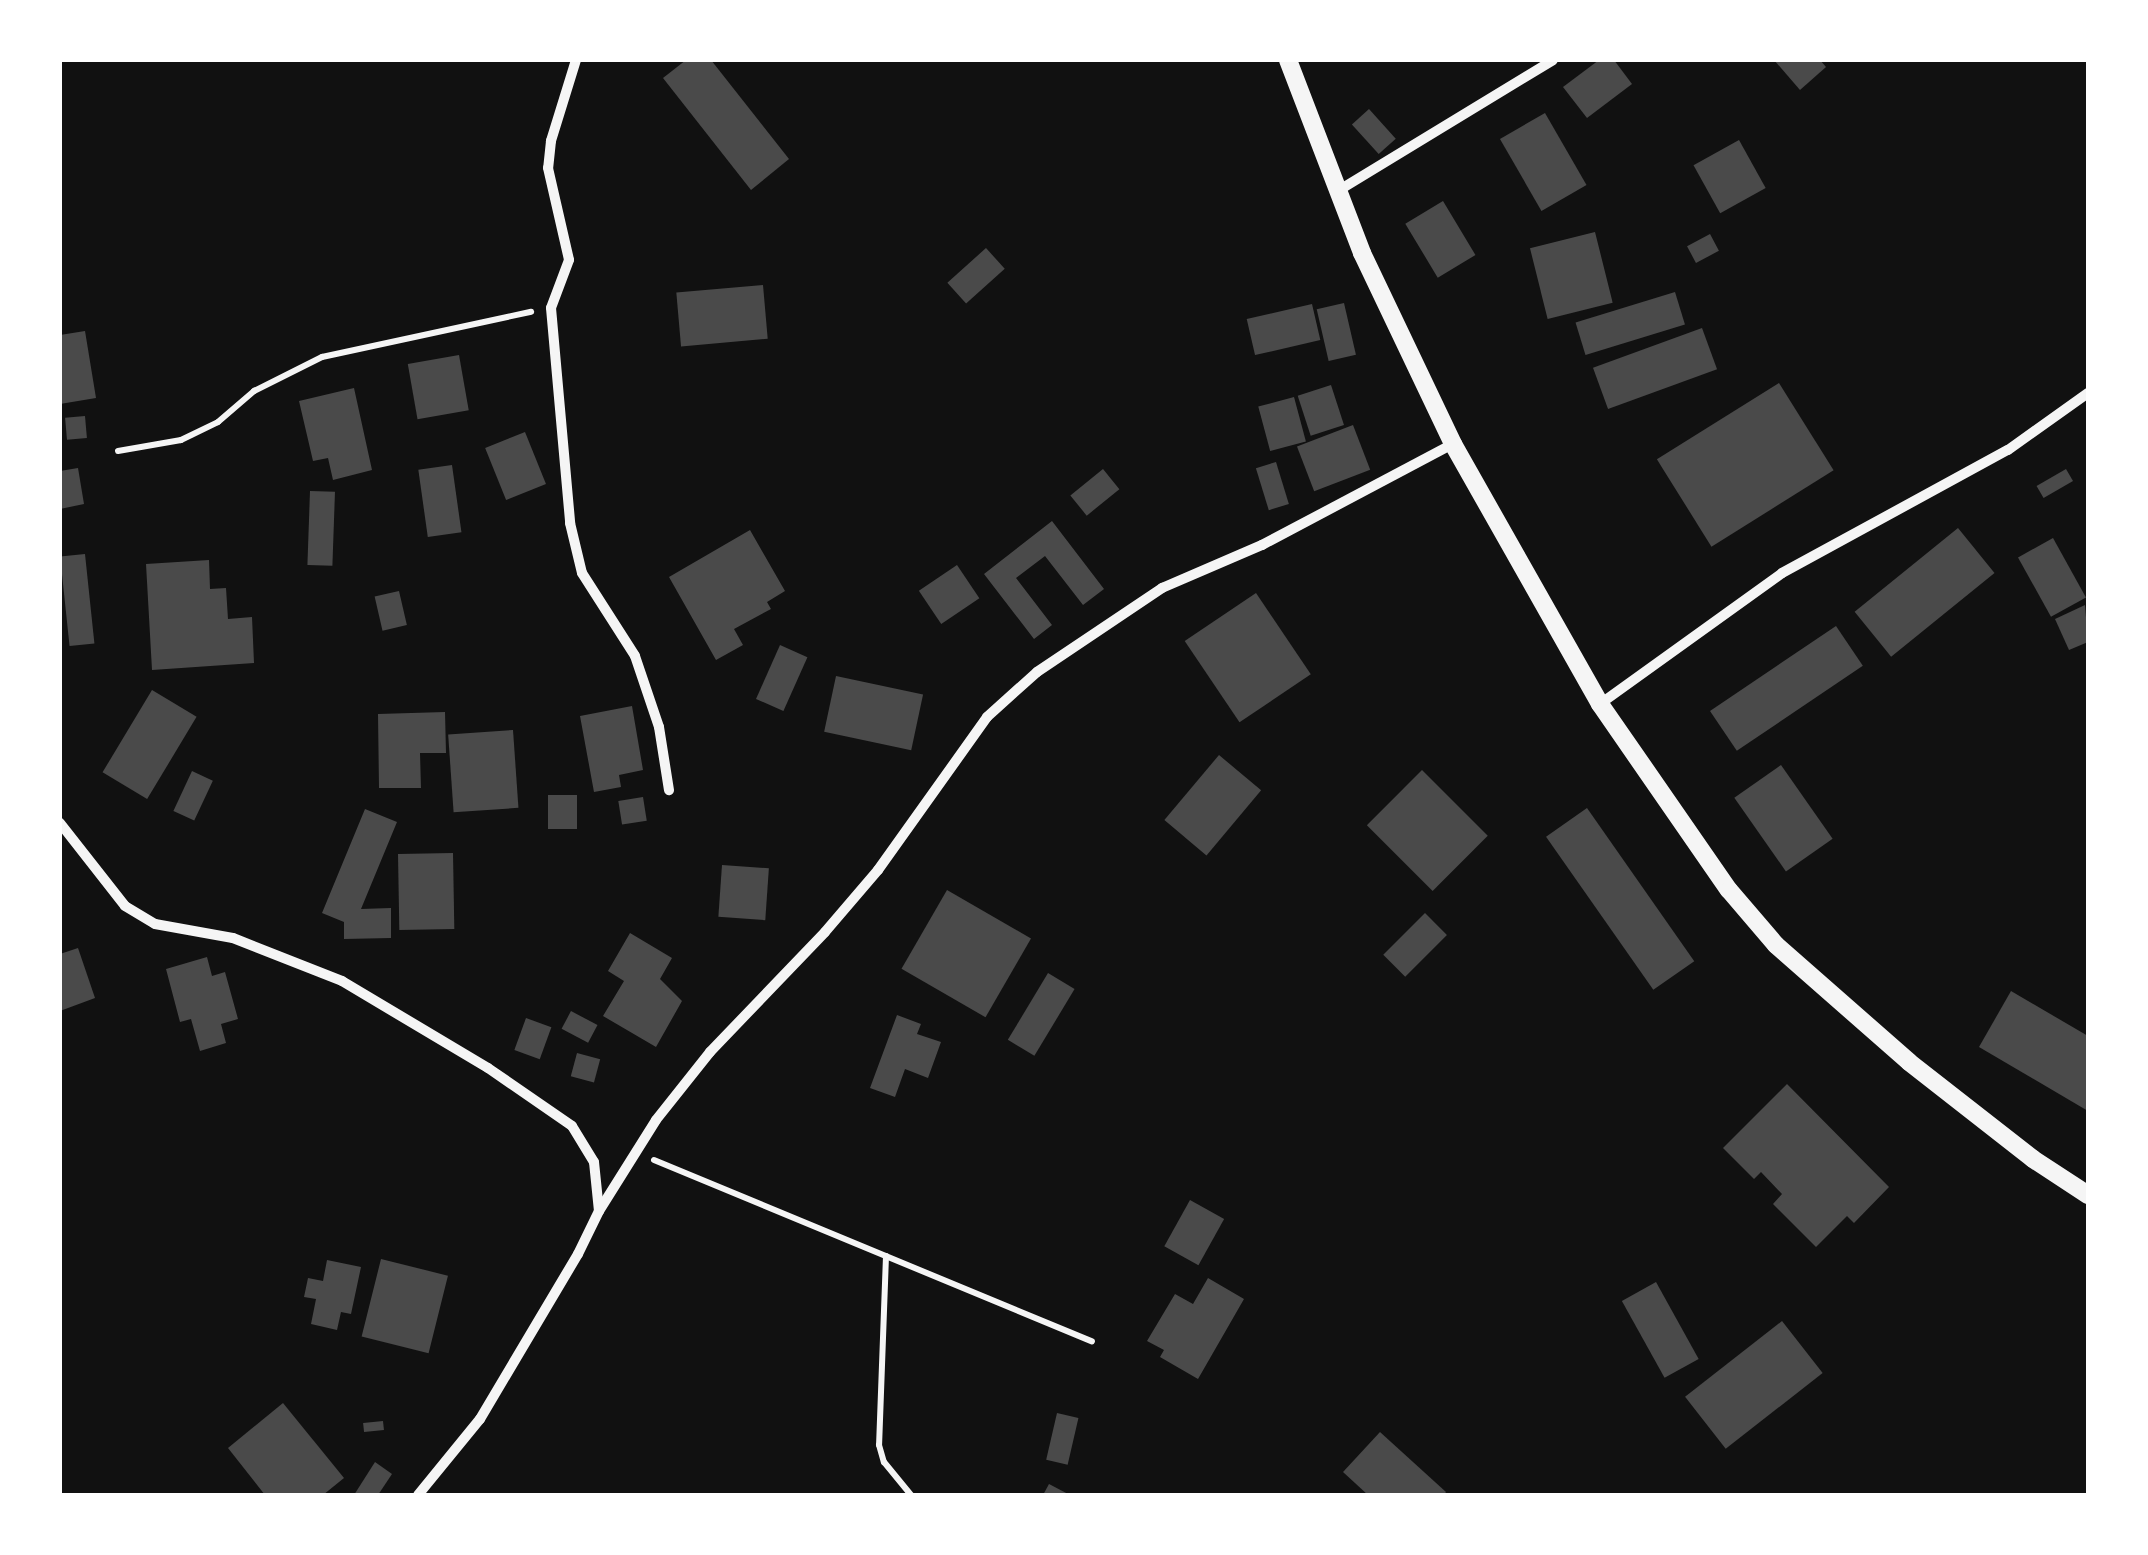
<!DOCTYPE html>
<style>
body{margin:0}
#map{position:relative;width:2148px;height:1555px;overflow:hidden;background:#111;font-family:Bitter,serif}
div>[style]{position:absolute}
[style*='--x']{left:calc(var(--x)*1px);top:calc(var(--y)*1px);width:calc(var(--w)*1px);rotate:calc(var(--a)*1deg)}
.building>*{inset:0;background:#4a4a4a;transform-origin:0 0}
.path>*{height:6px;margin:-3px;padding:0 3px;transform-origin:3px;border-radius:3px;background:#f5f5f5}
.minor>*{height:10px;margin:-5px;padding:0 5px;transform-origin:5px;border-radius:5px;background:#f5f5f5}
.tertiary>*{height:18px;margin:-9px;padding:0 9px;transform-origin:9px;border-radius:9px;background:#f5f5f5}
span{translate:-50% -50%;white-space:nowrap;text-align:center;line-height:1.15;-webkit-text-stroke:8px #fff;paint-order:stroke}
.frame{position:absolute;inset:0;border:62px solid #fff;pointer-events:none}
</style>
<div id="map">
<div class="building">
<div style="clip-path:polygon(686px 60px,711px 60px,789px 159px,751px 190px,663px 78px)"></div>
<div style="clip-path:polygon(1599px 60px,1614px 60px,1632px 84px,1587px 118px,1563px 87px)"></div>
<div style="clip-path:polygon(1774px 60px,1820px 60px,1826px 67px,1800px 90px)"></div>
<div style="left:1369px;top:109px;width:40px;height:23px;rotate:48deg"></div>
<div style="left:1545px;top:113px;width:83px;height:52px;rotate:60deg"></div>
<div style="left:1739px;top:140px;width:55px;height:52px;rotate:61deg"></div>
<div style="left:1443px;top:201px;width:63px;height:44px;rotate:59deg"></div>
<div style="left:1595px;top:232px;width:73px;height:67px;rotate:76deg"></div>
<div style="left:1710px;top:234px;width:19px;height:26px;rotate:62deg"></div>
<div style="left:986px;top:248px;width:28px;height:52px;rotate:48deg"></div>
<div style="left:763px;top:285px;width:54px;height:87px;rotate:85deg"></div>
<div style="left:1675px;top:292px;width:34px;height:104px;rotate:73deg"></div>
<div style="left:1344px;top:303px;width:53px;height:28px;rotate:77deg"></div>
<div style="left:1312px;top:304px;width:37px;height:67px;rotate:77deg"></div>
<div style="left:1702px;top:328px;width:44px;height:116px;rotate:70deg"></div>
<div style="clip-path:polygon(85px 331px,96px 398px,60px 404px,60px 335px)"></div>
<div style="left:459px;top:355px;width:56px;height:52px;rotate:80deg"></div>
<div style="left:1779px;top:383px;width:103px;height:144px;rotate:58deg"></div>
<div style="left:1331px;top:385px;width:42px;height:35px;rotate:72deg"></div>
<div style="clip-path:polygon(354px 388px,372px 470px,333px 480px,328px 458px,313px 461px,299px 401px)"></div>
<div style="left:1294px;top:397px;width:46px;height:37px;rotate:75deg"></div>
<div style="left:85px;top:416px;width:22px;height:20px;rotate:85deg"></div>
<div style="left:1353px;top:425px;width:48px;height:60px;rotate:69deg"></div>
<div style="left:525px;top:432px;width:56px;height:43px;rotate:68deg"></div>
<div style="left:1276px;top:462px;width:44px;height:21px;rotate:73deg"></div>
<div style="left:452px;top:465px;width:68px;height:34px;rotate:82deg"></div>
<div style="clip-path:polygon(78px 468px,84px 504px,60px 509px,60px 471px)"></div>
<div style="left:1103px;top:469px;width:26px;height:42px;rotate:51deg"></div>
<div style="left:2066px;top:469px;width:14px;height:34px;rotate:60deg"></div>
<div style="left:310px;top:491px;width:25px;height:74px;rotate:2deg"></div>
<div style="clip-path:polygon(1052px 521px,1104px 589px,1083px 605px,1045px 556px,1016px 578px,1052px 625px,1034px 639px,984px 574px)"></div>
<div style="left:1958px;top:528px;width:58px;height:133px;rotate:51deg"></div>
<div style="clip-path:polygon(750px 530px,785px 591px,767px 602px,771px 609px,734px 629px,743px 645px,716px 660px,669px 577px)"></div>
<div style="left:2053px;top:538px;width:68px;height:40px;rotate:61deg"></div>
<div style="left:85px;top:554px;width:90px;height:25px;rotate:84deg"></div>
<div style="clip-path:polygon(209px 560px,210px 589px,226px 588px,228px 619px,252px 617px,254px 663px,152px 670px,146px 564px)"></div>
<div style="left:957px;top:565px;width:40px;height:46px;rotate:56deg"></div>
<div style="left:399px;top:591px;width:35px;height:25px;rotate:77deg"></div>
<div style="left:1256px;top:593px;width:98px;height:86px;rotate:56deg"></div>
<div style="clip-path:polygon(2085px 605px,2088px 642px,2069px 650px,2055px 619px)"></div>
<div style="left:1836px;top:626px;width:48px;height:152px;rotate:56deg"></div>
<div style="left:780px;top:645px;width:30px;height:59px;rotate:24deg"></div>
<div style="left:836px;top:676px;width:89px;height:57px;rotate:12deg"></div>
<div style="left:152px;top:690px;width:52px;height:96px;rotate:31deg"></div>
<div style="clip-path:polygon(632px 706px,643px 770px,619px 775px,621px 787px,594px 792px,580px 716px)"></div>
<div style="clip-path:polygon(445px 712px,446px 753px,420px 753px,421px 788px,379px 788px,378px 714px)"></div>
<div style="left:513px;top:730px;width:78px;height:65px;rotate:86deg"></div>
<div style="left:1219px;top:755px;width:55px;height:85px;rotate:40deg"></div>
<div style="left:1781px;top:765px;width:90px;height:57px;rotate:55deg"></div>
<div style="left:1422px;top:770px;width:93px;height:78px;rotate:45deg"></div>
<div style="left:192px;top:771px;width:23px;height:44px;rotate:25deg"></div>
<div style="left:548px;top:795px;width:29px;height:34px"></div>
<div style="left:643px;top:797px;width:24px;height:25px;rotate:81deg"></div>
<div style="left:1587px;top:808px;width:187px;height:50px;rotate:55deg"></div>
<div style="clip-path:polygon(365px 809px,397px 822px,361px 909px,391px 908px,391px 938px,344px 939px,344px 922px,322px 913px)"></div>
<div style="left:453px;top:853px;width:76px;height:55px;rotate:89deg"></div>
<div style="left:722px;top:865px;width:47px;height:52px;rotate:4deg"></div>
<div style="left:947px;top:890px;width:97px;height:91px;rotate:30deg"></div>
<div style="left:1425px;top:913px;width:31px;height:59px;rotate:45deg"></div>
<div style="clip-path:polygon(630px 933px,672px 958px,660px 979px,682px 1001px,656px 1047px,603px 1016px,624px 981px,608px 971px)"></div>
<div style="clip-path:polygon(78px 948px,95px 998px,60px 1011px,60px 954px)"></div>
<div style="clip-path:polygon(207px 957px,212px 976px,225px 972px,238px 1019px,221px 1024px,226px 1043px,200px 1051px,191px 1019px,180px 1022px,166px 969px)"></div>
<div style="left:1048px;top:973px;width:31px;height:78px;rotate:31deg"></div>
<div style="clip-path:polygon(2011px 991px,2088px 1036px,2088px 1111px,1979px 1047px)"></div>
<div style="left:571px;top:1011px;width:30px;height:20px;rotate:28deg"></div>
<div style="clip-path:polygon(897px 1015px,921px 1024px,917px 1034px,941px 1042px,928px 1078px,905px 1069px,895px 1097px,870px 1088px)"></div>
<div style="left:526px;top:1018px;width:27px;height:34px;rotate:20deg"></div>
<div style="left:577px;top:1053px;width:24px;height:24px;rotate:15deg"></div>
<div style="clip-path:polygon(1787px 1084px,1889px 1187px,1854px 1223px,1847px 1216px,1816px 1247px,1773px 1204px,1782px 1194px,1761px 1172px,1754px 1179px,1723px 1148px)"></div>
<div style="left:1190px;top:1200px;width:39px;height:53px;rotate:29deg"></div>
<div style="left:381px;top:1259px;width:69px;height:80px;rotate:14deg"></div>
<div style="clip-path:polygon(327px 1260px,361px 1267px,351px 1314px,341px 1312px,337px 1330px,311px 1324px,316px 1299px,304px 1297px,308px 1278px,323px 1281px)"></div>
<div style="clip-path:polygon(1208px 1278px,1244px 1299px,1198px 1379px,1160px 1357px,1164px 1350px,1147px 1341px,1175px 1294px,1193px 1304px)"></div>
<div style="left:1656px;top:1282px;width:88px;height:39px;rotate:61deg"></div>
<div style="left:1782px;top:1321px;width:66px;height:123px;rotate:52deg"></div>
<div style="clip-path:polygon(283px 1403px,344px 1478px,323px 1495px,265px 1495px,228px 1448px)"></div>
<div style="left:1057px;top:1413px;width:22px;height:48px;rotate:13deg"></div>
<div style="left:383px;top:1421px;width:9px;height:20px;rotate:84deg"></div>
<div style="clip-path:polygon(1380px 1432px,1446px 1492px,1444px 1495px,1368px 1495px,1343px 1472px)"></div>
<div style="clip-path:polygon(375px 1462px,392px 1474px,378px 1495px,354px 1495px)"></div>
<div style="clip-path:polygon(1049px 1484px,1070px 1495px,1043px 1495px)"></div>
</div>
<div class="path">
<div style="--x:118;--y:451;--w:64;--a:-9.9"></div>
<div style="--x:181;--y:440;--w:41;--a:-25.9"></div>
<div style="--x:218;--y:422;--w:48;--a:-40.7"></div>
<div style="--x:254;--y:391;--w:76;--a:-26.6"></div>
<div style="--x:322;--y:357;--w:214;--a:-12.2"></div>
<div style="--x:654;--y:1160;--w:474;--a:22.5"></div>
<div style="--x:886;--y:1256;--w:189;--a:92.1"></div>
<div style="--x:879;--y:1445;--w:18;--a:74"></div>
<div style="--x:884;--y:1462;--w:43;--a:50.7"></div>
</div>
<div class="minor">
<div style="--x:576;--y:60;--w:85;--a:107.2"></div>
<div style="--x:551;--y:141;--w:27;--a:96"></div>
<div style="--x:548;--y:168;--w:94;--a:77.1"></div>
<div style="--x:569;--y:260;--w:51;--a:110.6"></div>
<div style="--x:551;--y:308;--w:216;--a:84.9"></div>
<div style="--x:570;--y:523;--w:51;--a:76.5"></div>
<div style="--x:582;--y:573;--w:98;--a:57.4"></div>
<div style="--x:635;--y:656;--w:75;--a:71.3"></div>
<div style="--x:659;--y:727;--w:64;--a:81"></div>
<div style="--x:1341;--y:189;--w:248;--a:-31.3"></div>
<div style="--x:1600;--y:704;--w:224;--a:-35.7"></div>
<div style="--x:1782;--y:573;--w:257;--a:-28.6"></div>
<div style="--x:2008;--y:450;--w:98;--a:-35.5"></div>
<div style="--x:60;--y:823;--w:105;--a:51.9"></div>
<div style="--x:125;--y:906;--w:35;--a:31"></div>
<div style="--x:155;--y:924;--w:79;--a:10.2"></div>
<div style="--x:233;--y:938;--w:117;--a:21.5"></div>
<div style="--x:342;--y:981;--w:170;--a:30.8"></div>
<div style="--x:488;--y:1068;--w:102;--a:34.6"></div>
<div style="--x:572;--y:1126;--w:42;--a:58.6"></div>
<div style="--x:594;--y:1162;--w:49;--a:84.2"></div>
<div style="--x:599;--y:1211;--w:48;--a:116"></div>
<div style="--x:578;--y:1254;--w:192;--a:120.7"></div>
<div style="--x:480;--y:1419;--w:98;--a:129.2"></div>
<div style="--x:599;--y:1211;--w:107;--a:-57.9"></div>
<div style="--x:656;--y:1120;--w:87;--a:-51.5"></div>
<div style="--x:710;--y:1052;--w:166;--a:-46.2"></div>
<div style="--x:825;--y:932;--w:82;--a:-49.5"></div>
<div style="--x:878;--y:870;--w:188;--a:-54.5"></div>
<div style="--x:987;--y:717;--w:67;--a:-42"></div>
<div style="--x:1037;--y:672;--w:151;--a:-33.9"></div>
<div style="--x:1162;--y:588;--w:109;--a:-23.3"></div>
<div style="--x:1262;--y:545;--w:216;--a:-27.9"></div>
</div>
<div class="tertiary">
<div style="--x:1288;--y:60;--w:207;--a:69"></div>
<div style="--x:1362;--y:253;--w:212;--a:64.5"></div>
<div style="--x:1453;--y:444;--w:299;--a:60.5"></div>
<div style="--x:1600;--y:704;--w:226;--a:55.3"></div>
<div style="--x:1729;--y:890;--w:72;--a:49.5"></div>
<div style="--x:1776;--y:945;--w:177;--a:41.3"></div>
<div style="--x:1909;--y:1062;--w:157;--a:38"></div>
<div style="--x:2033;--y:1159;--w:66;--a:33.2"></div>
</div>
<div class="frame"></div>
</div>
